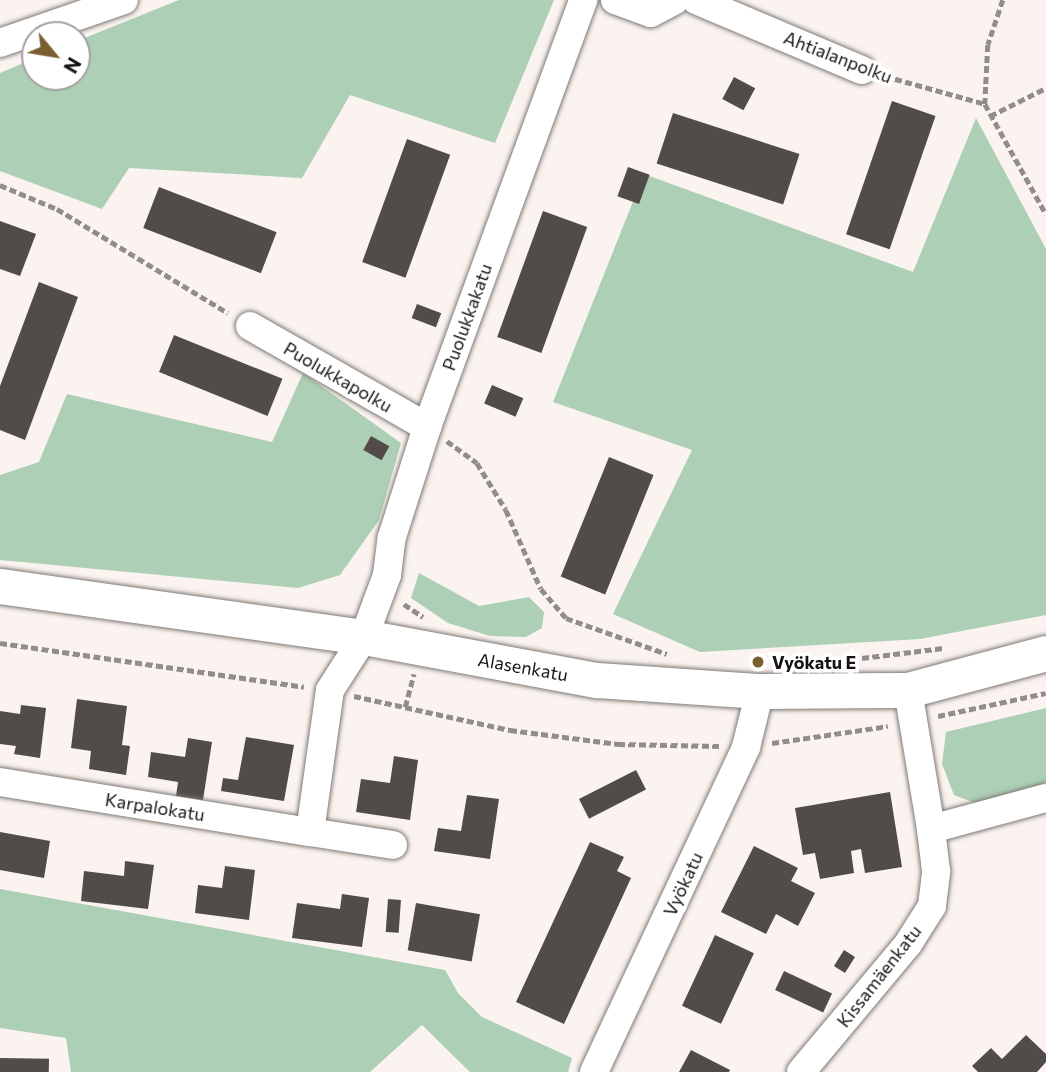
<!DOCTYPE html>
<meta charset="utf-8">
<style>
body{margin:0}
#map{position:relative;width:1046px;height:1072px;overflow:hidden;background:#faf3ef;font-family:Commissioner,sans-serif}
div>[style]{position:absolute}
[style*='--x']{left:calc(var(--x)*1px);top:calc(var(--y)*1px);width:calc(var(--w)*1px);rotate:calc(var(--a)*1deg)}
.green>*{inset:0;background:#adcfb5}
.building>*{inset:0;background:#514b49;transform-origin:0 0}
.path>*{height:4.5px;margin-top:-2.25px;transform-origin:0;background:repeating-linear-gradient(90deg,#928d8a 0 7px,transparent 0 10.5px)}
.roads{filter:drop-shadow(0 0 2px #7f7975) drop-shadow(0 0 2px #7f7975)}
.minor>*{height:28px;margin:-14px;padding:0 14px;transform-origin:14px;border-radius:14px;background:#fff}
.tertiary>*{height:35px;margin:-17.5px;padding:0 17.5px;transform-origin:17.5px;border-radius:17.5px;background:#fff}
.dots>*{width:19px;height:19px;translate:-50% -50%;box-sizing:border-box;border:4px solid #fff;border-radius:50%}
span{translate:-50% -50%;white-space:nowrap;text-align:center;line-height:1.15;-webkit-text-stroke:7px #fff;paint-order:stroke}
.street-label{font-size:18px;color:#171413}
.poi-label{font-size:18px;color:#171413;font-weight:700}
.left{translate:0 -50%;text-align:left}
.north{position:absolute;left:21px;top:21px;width:70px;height:70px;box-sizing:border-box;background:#fff;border:2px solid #a2a1a1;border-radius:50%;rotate:120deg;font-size:19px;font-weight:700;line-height:28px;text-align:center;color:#171413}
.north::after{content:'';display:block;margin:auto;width:24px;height:32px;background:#7a5f31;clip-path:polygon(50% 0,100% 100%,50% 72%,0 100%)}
</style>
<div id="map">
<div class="green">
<div style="clip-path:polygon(179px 0,554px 0,495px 143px,350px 95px,302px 178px,129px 168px,102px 209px,0 171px,0 73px,35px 58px,35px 77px,77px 77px,77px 41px)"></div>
<div style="clip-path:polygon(976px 118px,1046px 249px,1046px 615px,920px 639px,700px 652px,613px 614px,692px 450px,553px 402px,644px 174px,913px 272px)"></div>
<div style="clip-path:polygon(303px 373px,401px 443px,379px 520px,340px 575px,298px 588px,0 560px,0 475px,39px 462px,67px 394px,272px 442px)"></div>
<div style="clip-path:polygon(419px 573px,479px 606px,529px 597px,544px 612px,542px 628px,526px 637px,490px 636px,448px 623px,411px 598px)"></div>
<div style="clip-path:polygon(1046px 708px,1046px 783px,978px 804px,954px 795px,942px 764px,946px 732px)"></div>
<div style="clip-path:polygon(0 889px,445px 970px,458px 993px,482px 1017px,572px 1058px,568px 1072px,470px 1072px,422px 1025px,370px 1072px,71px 1072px,66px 1038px,0 1028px)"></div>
</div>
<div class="building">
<div style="left:734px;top:77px;width:24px;height:25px;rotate:28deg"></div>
<div style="left:892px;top:101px;width:46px;height:141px;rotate:19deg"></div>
<div style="left:673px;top:113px;width:133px;height:53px;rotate:18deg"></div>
<div style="left:407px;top:139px;width:46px;height:131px;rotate:20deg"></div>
<div style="left:628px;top:167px;width:23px;height:31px;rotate:20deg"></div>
<div style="left:159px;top:187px;width:126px;height:44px;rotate:21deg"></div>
<div style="left:543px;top:211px;width:47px;height:134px;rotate:20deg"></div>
<div style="clip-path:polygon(0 221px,36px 234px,20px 276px,0 269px)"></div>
<div style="clip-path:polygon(39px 282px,78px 297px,25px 440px,0 430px,0 386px)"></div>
<div style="left:417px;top:304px;width:26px;height:15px;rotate:21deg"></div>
<div style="left:174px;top:335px;width:117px;height:40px;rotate:22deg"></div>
<div style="left:492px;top:385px;width:34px;height:20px;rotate:23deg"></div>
<div style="left:371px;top:436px;width:21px;height:16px;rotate:29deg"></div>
<div style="left:609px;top:457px;width:48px;height:129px;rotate:22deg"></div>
<div style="clip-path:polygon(77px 699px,127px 706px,122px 745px,130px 746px,126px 775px,89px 769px,91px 751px,71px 748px)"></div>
<div style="clip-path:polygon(21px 705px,46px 708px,40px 758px,14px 754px,16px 746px,0 744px,0 711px,20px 714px)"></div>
<div style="clip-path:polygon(246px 737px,294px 745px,284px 801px,221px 791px,223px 778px,238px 780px)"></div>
<div style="clip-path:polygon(188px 738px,212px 742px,203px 800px,176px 796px,178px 782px,148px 777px,151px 752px,185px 757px)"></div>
<div style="clip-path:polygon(394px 756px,418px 760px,410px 820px,356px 812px,361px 779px,390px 783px)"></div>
<div style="left:636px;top:770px;width:22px;height:64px;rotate:63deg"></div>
<div style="clip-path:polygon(890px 792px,902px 867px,865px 873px,861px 849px,851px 851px,854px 873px,820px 879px,815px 853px,803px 855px,795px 808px)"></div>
<div style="clip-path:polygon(467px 795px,499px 799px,490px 859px,434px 851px,438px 828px,461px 831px)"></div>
<div style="clip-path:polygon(0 832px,50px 841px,44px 878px,0 870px)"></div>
<div style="clip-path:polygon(590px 842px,624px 857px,617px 871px,631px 878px,564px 1024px,516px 1002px)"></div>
<div style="clip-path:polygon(754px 846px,798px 868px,791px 881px,815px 893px,798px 926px,776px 914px,766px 934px,721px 912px)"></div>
<div style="clip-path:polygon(125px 861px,154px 865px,148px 909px,81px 901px,84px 871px,124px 876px)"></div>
<div style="clip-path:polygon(225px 866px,255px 870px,249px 920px,195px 913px,198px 885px,222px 888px)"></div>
<div style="clip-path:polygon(342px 894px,369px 898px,362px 947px,292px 938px,297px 903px,340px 909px)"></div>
<div style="left:388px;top:899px;width:13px;height:33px;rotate:4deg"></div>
<div style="left:416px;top:903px;width:65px;height:48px;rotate:10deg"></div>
<div style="left:715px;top:935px;width:43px;height:78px;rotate:25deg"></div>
<div style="left:844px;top:950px;width:13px;height:19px;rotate:32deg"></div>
<div style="left:784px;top:971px;width:53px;height:21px;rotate:25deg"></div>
<div style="clip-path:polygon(1026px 1035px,1046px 1054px,1046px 1062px,1037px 1072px,978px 1072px,972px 1066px,991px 1048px,1002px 1059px)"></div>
<div style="clip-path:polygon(691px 1050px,730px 1070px,729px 1072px,679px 1072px)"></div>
<div style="left:0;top:1058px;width:49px;height:14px;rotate:1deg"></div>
</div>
<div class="path">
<div style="--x:1003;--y:0;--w:47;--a:108.4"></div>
<div style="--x:988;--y:45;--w:59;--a:92.9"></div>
<div style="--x:985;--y:104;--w:126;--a:61"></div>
<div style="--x:885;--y:76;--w:104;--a:15.6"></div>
<div style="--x:990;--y:116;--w:63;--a:-26.6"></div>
<div style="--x:0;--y:185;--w:62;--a:22.8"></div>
<div style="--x:57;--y:209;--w:200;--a:31.3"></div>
<div style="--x:447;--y:441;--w:37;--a:36"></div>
<div style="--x:477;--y:463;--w:55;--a:58.3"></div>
<div style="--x:506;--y:510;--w:86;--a:66.1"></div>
<div style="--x:541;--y:589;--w:38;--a:49"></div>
<div style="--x:566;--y:618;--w:107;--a:19.6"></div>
<div style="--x:404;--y:604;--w:23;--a:34"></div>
<div style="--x:0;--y:643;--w:307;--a:8.2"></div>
<div style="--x:862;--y:658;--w:82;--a:-7"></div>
<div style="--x:354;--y:696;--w:160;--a:12.3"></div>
<div style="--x:510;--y:730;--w:109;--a:7.4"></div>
<div style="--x:618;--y:744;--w:101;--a:1.1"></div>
<div style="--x:405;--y:707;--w:34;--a:-75"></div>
<div style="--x:938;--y:716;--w:110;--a:-12"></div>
<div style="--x:772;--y:743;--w:117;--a:-8.3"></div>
</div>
<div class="roads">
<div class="minor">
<div style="--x:615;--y:0;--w:38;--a:20"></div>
<div style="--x:651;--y:13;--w:27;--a:-28"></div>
<div style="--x:696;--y:0;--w:180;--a:22.9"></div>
<div style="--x:0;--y:43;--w:131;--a:-19.1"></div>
<div style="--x:250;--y:326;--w:204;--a:29.7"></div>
<div style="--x:0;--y:782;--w:314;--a:9.2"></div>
<div style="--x:310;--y:832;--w:143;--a:-82"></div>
<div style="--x:330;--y:690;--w:63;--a:-57.3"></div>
<div style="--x:364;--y:637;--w:66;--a:-69.6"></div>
<div style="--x:387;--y:575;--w:38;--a:-83"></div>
<div style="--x:392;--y:537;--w:115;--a:-72.3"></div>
<div style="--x:427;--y:427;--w:455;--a:-69.9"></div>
<div style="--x:931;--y:829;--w:119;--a:-15.1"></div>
<div style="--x:310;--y:832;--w:84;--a:8.9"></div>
<div style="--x:594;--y:1072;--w:359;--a:-64.9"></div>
<div style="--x:746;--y:747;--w:58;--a:-76"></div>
<div style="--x:801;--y:1072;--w:167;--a:-50.1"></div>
<div style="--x:908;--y:944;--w:45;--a:-57.7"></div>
<div style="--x:932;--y:906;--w:35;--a:-83"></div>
<div style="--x:936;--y:871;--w:42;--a:-96.8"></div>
<div style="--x:931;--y:829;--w:141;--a:-99.4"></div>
</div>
<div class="tertiary">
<div style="--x:0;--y:586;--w:368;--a:8"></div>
<div style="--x:364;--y:637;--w:237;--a:10.5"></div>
<div style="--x:597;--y:680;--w:163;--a:3.9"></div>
<div style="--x:760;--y:691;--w:148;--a:-0.4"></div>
<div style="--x:908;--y:690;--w:143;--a:-15"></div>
</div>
</div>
<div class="dots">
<div style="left:758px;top:662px;background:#7a5f31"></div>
</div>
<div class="street-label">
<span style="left:838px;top:57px;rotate:21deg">Ahtialanpolku</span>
<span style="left:467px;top:317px;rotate:-70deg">Puolukkakatu</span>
<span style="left:338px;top:377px;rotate:30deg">Puolukkapolku</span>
<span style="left:523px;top:667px;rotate:10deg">Alasenkatu</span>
<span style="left:155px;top:807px;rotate:9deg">Karpalokatu</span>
<span style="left:683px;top:884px;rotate:-65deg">Vyökatu</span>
<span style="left:879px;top:976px;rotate:-52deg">Kissamäenkatu</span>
</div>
<div class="poi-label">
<span class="left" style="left:772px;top:662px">Vyökatu E</span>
</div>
<div class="north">N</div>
</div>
